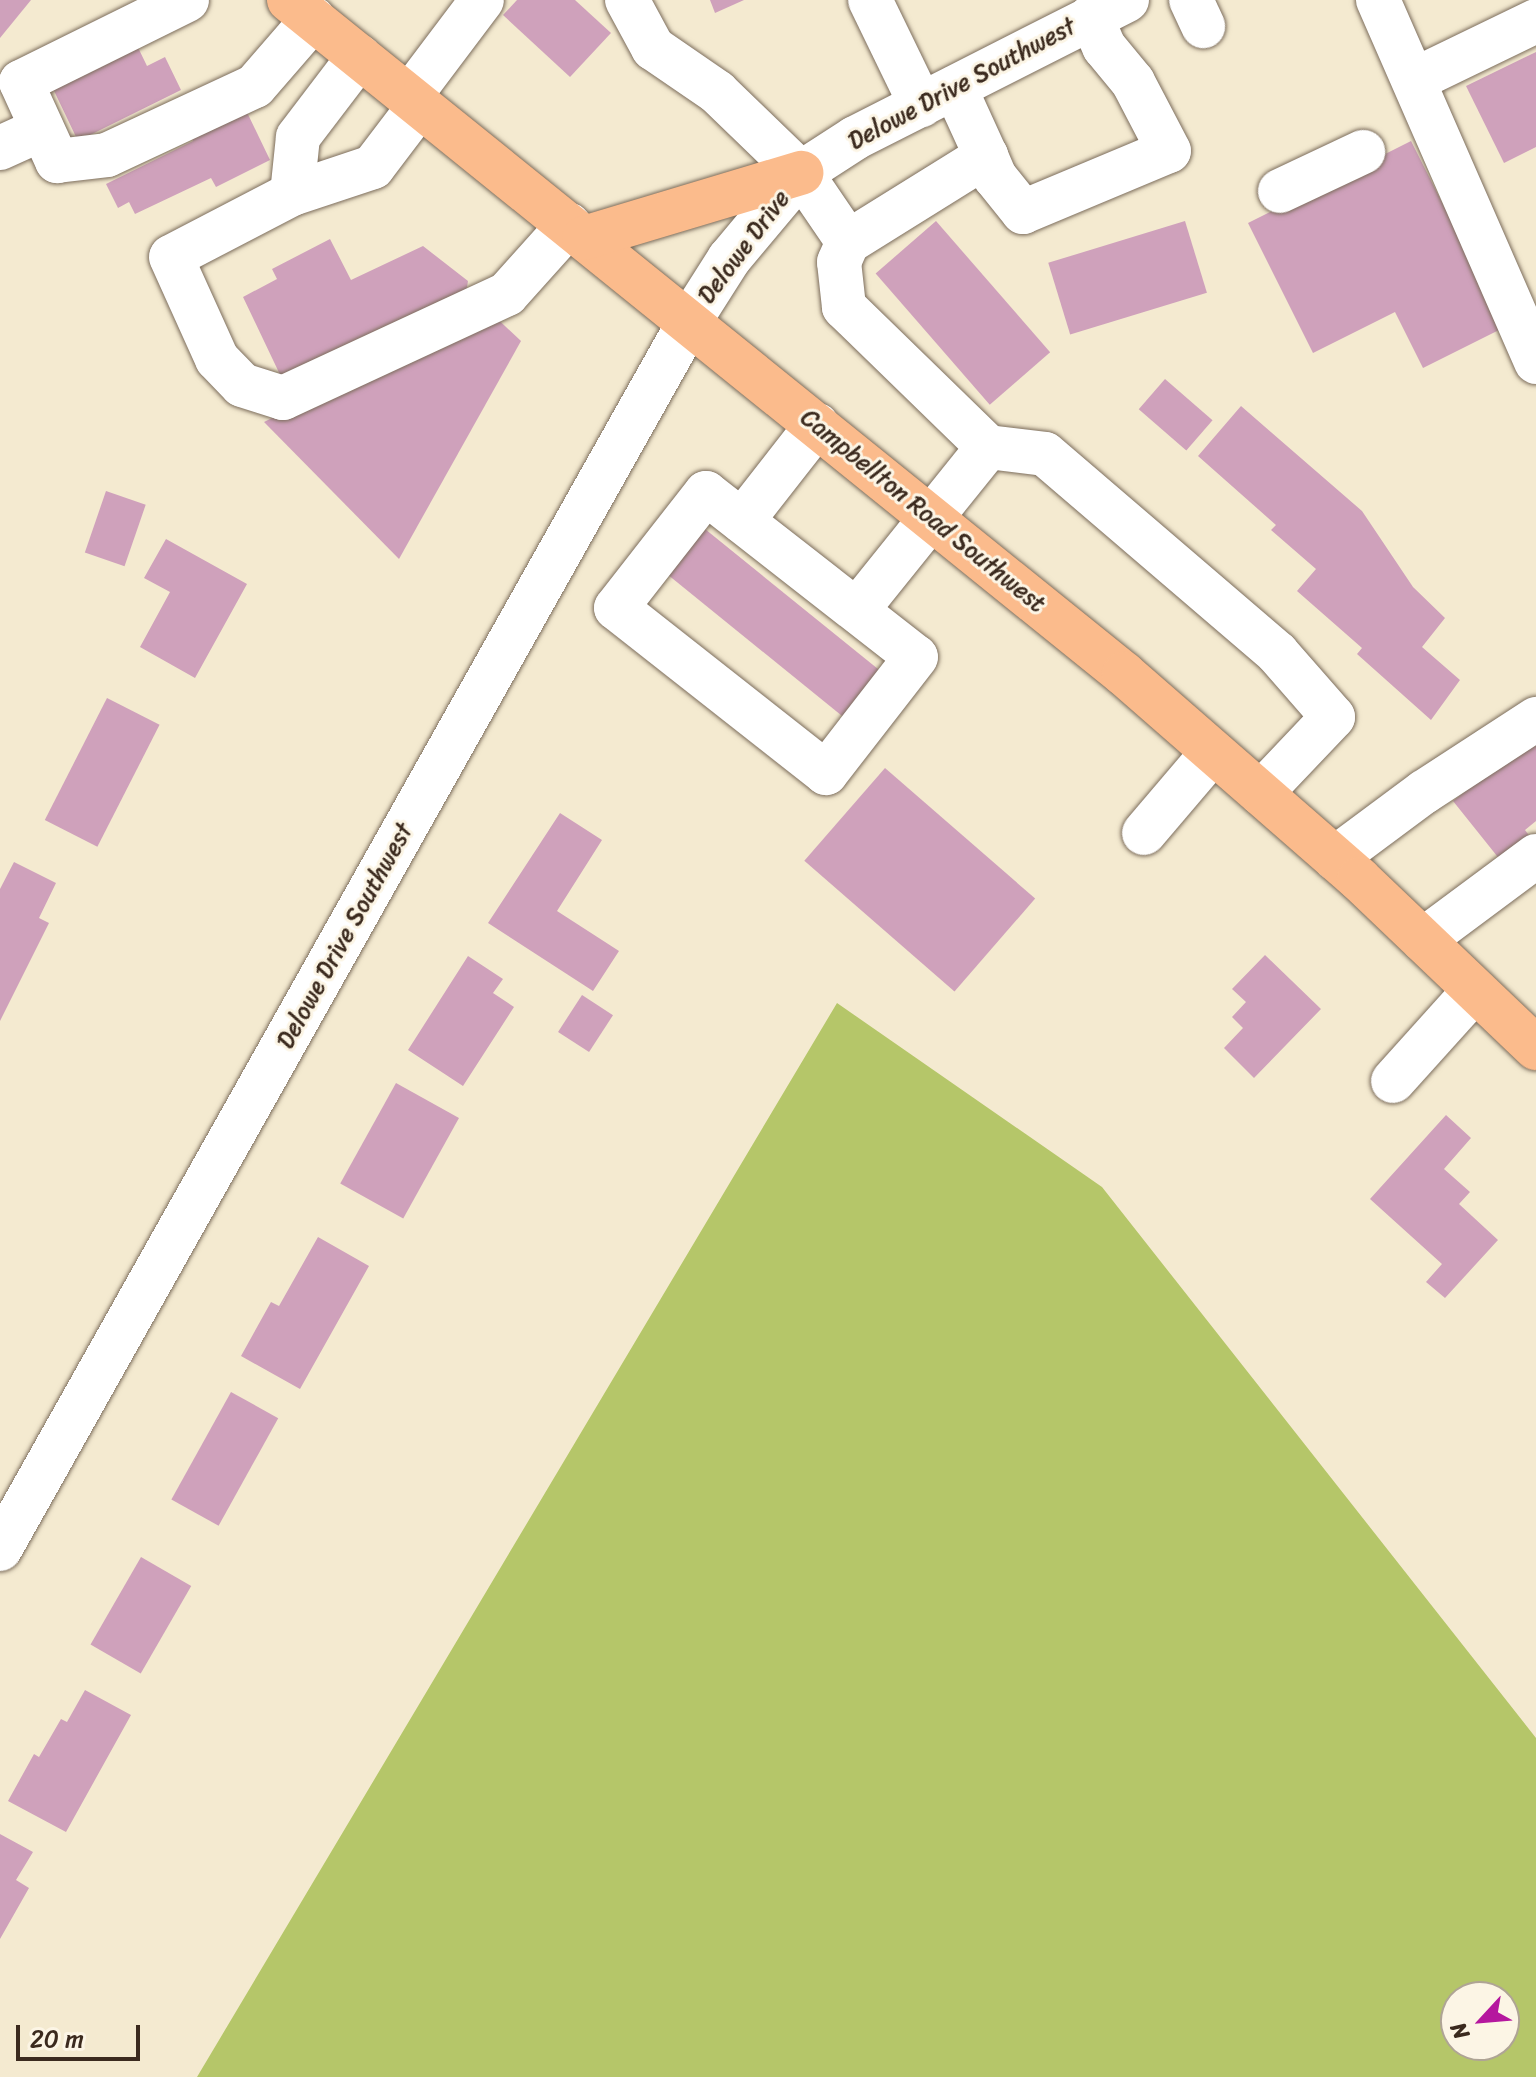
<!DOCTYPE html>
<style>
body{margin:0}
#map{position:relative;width:1536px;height:2077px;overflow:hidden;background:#f4ead0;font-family:Sriracha,sans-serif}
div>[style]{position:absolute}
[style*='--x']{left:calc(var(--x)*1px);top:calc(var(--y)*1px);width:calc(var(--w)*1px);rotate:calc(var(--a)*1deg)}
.green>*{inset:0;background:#b5c669}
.building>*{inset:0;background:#cfa1bb;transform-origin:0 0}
.roads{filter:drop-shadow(0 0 2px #7c6d5c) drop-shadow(0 0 2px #7c6d5c)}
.minor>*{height:44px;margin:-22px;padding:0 22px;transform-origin:22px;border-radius:22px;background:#fff}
.major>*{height:44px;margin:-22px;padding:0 22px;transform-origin:22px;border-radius:22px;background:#fbbb8c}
span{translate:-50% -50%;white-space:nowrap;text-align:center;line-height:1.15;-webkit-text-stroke:6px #fcf5e5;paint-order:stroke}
.street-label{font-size:24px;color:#3b2a1e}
.north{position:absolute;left:1440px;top:1981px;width:80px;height:80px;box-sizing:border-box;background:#fcf5e5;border:2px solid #afa495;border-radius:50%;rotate:244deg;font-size:22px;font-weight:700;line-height:32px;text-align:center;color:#3b2a1e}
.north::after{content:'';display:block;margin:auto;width:28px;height:36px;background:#b5179e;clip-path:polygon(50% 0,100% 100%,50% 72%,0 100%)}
.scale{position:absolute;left:16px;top:2025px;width:124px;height:36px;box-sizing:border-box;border:4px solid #3b2a1e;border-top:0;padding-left:10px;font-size:24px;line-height:28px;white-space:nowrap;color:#3b2a1e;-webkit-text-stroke:6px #fcf5e5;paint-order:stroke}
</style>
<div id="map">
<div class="green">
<div style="clip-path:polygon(evenodd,837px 1003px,1102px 1187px,1536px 1738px,1536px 2077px,197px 2077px,837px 1003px,1456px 1997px,1504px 1997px,1504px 2045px,1456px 2045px,1456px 1997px)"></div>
</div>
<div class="building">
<div style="clip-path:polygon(0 0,31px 0,0 38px)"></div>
<div style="clip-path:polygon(517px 0,575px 0,611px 33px,570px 77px,503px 15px)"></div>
<div style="clip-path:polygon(710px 0,744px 0,715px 13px)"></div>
<div style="clip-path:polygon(130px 31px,147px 66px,165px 57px,181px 90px,78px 141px,45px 72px)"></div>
<div style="clip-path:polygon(1536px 52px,1536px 147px,1504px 163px,1466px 86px)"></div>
<div style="clip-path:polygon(243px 104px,270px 160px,216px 187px,211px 178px,135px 214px,129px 202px,118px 208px,106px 184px,193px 141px,188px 130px)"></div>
<div style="clip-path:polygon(1411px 141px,1505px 327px,1423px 368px,1395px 312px,1313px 353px,1248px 223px)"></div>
<div style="left:936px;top:221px;width:174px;height:80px;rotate:49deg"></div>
<div style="left:1185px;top:221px;width:75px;height:143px;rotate:73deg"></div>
<div style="clip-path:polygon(330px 239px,351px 280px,423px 246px,468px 281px,464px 305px,283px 381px,243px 297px,277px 279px,272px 269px)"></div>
<div style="clip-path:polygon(489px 311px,521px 341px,399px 559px,264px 422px)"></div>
<div style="left:1165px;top:379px;width:63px;height:40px;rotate:41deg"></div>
<div style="clip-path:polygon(1241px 406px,1362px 511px,1413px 587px,1445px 618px,1422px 647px,1460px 680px,1431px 720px,1357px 654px,1362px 648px,1297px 591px,1316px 569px,1271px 530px,1276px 525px,1198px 456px)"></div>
<div style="left:106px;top:491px;width:42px;height:65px;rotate:19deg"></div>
<div style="left:705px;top:529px;width:229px;height:59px;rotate:39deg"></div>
<div style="clip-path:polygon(166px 539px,247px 584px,195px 678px,140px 647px,170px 592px,144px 578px)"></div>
<div style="left:107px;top:698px;width:59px;height:137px;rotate:27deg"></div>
<div style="clip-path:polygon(1536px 736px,1536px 821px,1525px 830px,1531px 838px,1501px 861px,1453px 801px)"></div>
<div style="left:885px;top:768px;width:199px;height:123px;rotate:41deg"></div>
<div style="clip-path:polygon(560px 813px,602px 840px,557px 911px,619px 951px,593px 991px,488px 923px)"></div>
<div style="clip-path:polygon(14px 862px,56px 883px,39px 918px,49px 923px,0 1021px,0 889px)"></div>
<div style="clip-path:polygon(1265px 955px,1321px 1009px,1254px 1078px,1224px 1048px,1243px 1028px,1232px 1017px,1246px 1002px,1232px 989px)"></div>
<div style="clip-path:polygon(468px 956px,503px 979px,493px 993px,514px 1007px,463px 1086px,408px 1050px)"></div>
<div style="left:582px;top:995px;width:37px;height:44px;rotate:33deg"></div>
<div style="left:396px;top:1083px;width:72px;height:115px;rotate:29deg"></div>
<div style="clip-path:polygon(1446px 1115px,1471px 1138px,1444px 1169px,1470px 1192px,1459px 1204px,1498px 1240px,1445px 1298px,1426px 1282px,1442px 1264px,1370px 1199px)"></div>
<div style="clip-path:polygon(318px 1237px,369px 1266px,300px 1389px,241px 1356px,271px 1302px,279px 1306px)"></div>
<div style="left:231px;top:1392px;width:54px;height:123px;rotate:29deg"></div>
<div style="left:141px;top:1557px;width:58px;height:101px;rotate:30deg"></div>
<div style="clip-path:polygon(85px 1690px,131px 1715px,66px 1832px,8px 1801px,34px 1754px,39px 1757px,61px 1719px,67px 1722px)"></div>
<div style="clip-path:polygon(0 1834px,33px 1852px,16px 1880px,29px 1888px,0 1939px)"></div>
</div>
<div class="roads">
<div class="minor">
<div style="--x:187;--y:0;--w:185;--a:153.7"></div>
<div style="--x:21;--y:82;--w:87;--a:65.5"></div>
<div style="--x:57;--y:161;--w:50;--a:-6.8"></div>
<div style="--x:107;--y:155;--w:163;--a:-25"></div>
<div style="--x:255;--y:86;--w:89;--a:-49.1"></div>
<div style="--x:627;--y:0;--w:55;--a:61.6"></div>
<div style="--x:653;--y:48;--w:78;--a:34.5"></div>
<div style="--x:717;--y:92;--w:117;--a:44"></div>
<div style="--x:801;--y:173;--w:83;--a:55.7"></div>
<div style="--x:870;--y:0;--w:117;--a:64.1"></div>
<div style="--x:1191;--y:0;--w:29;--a:65"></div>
<div style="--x:1378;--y:0;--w:395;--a:66.4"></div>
<div style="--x:1414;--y:80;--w:136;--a:-25.8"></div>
<div style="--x:409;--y:97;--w:121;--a:-53"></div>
<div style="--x:420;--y:105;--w:78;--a:127.2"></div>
<div style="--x:373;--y:167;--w:85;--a:161.6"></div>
<div style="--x:292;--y:194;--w:136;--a:152.5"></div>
<div style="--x:171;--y:257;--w:112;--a:65.7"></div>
<div style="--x:217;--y:359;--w:36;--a:46"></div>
<div style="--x:242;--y:385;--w:43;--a:17.6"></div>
<div style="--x:283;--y:398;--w:247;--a:-24.9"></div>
<div style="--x:507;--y:294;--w:93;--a:-48.1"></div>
<div style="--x:0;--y:148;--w:46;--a:-24.3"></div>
<div style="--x:986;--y:156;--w:23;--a:67"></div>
<div style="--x:995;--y:177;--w:45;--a:51.3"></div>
<div style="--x:1023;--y:212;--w:158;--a:-22.7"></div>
<div style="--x:1169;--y:151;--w:78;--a:-117.6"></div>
<div style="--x:1133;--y:82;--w:45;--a:-129.6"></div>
<div style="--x:1104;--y:47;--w:33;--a:-113"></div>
<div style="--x:1280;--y:191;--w:92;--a:-25.2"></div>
<div style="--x:292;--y:194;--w:57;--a:-84"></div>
<div style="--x:298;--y:137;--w:101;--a:-52.7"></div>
<div style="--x:988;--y:447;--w:57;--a:7"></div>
<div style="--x:1045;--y:454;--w:306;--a:40.6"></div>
<div style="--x:1277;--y:653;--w:85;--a:48.8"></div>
<div style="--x:1333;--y:717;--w:105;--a:133.5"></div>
<div style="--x:706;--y:493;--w:266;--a:38"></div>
<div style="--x:916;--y:657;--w:147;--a:127.8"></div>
<div style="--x:826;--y:773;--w:267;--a:-141.8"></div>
<div style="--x:616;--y:608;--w:146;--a:-52"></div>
<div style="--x:742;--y:521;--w:122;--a:-52"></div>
<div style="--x:857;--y:610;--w:209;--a:-51.2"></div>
<div style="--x:988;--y:447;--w:201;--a:-135.8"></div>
<div style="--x:844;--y:307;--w:45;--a:-96.3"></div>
<div style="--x:839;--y:262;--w:22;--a:-66"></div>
<div style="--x:848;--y:242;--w:163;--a:-31.9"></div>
<div style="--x:986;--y:156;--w:75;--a:-114.5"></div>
<div style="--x:1144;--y:833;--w:106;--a:-49.6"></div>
<div style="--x:1335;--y:858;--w:111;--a:-36.6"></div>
<div style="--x:1424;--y:792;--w:134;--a:-33.1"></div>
<div style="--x:1423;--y:940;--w:141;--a:-36.6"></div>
<div style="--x:1393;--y:1081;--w:122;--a:-48"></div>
<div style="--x:0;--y:1549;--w:1407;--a:-60.68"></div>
<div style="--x:689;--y:322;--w:75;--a:-57.6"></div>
<div style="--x:729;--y:259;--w:112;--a:-50.1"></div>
<div style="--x:801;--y:173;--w:64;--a:-32.9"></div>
<div style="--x:855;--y:138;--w:305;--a:-26.9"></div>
</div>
<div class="major">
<div style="--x:289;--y:0;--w:1073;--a:38.91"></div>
<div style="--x:1124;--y:674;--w:312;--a:41.1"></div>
<div style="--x:1359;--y:879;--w:245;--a:43.7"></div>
<div style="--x:584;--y:238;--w:227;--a:-16.7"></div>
</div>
</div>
<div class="street-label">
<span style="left:962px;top:84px;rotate:-28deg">Delowe Drive Southwest</span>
<span style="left:744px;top:247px;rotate:-53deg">Delowe Drive</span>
<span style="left:923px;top:511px;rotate:39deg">Campbellton Road Southwest</span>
<span style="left:345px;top:936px;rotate:-61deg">Delowe Drive Southwest</span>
</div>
<div class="north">N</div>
<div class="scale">20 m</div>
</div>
